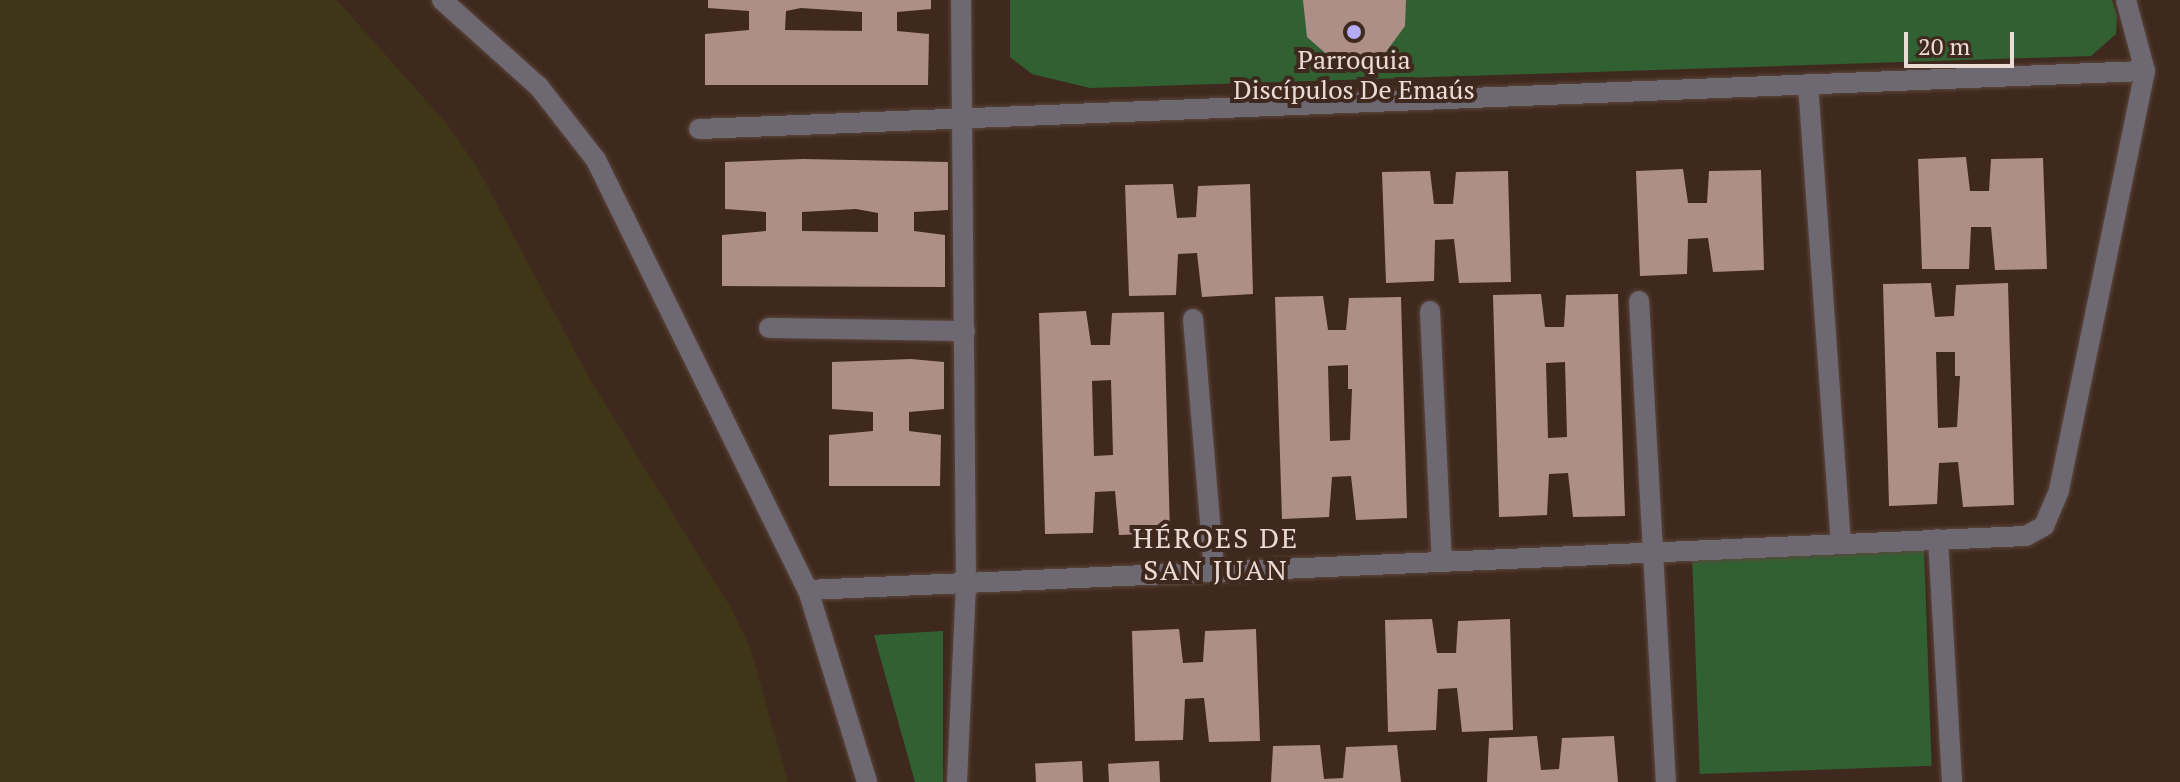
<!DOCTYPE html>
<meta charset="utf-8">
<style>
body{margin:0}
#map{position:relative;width:2180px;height:782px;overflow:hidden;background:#3f291e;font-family:"PT Serif",serif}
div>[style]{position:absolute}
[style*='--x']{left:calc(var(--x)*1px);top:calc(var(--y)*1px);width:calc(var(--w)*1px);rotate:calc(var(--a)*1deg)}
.green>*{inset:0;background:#316132;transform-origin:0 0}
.sand>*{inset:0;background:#3e3616}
.building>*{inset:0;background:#ae8f88;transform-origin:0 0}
.roads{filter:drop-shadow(0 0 2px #5b453b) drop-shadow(0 0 2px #5b453b)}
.minor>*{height:20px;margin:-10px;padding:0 10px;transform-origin:10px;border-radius:10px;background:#6e6872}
.dots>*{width:22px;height:22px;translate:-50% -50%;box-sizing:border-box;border:4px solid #3f291e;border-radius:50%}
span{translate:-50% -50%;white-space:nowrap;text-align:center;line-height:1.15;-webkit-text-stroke:8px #3f291e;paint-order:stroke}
.poi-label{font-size:26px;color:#ebdbd5}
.neighbourhood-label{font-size:28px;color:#ebdbd5;letter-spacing:2px}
.scale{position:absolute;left:1904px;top:32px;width:110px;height:36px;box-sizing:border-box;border:4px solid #ebdbd5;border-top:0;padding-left:10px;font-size:24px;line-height:28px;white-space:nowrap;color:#ebdbd5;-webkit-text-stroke:6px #3f291e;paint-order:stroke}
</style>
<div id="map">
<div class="green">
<div style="clip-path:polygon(1010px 0,2112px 0,2117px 16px,2116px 34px,2091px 56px,1090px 88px,1032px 74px,1010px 57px)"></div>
<div style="left:1924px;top:549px;width:217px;height:232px;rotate:88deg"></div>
<div style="clip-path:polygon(943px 631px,943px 782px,915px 782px,874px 635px)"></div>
</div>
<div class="sand">
<div style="clip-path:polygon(0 0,337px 0,447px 124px,477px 167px,588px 376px,731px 608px,750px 647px,788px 782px,0 782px)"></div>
</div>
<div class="building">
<div style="clip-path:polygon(evenodd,708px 0,931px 0,931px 9px,897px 12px,897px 31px,929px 34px,928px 85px,705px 85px,705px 34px,749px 30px,749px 11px,708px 8px,708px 0,801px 8px,862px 12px,862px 31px,785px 30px,786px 11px,801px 8px)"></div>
<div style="clip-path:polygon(1303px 0,1406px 0,1405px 26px,1383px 56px,1348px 64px,1332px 59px,1307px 37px)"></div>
<div style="clip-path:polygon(1966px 157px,1970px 191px,1989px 191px,1991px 159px,2043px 158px,2047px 269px,1995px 270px,1991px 227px,1971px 227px,1969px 269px,1922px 269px,1918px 159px)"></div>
<div style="clip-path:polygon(evenodd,804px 159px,948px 162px,948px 210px,914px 212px,914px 231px,945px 235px,945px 287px,722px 286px,722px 235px,766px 231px,766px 212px,725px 209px,725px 162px,804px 159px,856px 209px,878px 213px,878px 232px,802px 231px,802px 212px,856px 209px)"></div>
<div style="clip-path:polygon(1683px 169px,1688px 203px,1707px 203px,1709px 171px,1761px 170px,1764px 270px,1713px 272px,1708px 238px,1688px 239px,1687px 274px,1640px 276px,1636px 171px)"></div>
<div style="clip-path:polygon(1430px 171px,1434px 204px,1453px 204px,1456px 172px,1508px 171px,1511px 282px,1459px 283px,1454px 239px,1435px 240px,1434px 281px,1386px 283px,1382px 172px)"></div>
<div style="clip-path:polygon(1173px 184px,1177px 218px,1196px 217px,1198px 186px,1250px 184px,1253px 294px,1202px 297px,1197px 253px,1178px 254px,1176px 295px,1129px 296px,1125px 185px)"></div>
<div style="clip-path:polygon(evenodd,1931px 283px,1935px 317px,1954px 316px,1956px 285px,2008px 283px,2014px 505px,1963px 507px,1958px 462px,1939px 463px,1937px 504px,1889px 506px,1883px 284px,1931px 283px,1936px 352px,1955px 352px,1955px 376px,1960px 376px,1957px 427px,1938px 428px,1936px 352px)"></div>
<div style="clip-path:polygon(evenodd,1541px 294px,1545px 327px,1564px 327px,1566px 295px,1618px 294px,1625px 516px,1573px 517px,1568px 473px,1549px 474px,1547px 515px,1499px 517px,1493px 295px,1541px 294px,1565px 362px,1567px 437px,1548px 438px,1546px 363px,1565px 362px)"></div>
<div style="clip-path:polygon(evenodd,1323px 296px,1328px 330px,1346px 330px,1349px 298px,1401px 297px,1407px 518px,1356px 520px,1351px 476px,1332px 477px,1329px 517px,1282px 519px,1275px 297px,1323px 296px,1348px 365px,1348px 389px,1352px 389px,1350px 440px,1330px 441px,1328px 366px,1348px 365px)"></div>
<div style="clip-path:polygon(evenodd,1086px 311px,1091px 345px,1110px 345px,1112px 313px,1164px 312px,1170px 533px,1119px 535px,1115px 491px,1095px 492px,1093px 533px,1045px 534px,1039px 313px,1086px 311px,1111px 380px,1113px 455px,1094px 456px,1092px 381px,1111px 380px)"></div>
<div style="clip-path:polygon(911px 359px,944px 362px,944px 409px,909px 412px,909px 431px,941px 435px,940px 486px,829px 486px,829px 435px,873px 431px,873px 412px,832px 409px,832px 362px)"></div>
<div style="clip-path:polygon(1432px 619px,1437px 653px,1456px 653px,1458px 621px,1510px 619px,1513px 730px,1462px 732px,1457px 688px,1438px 689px,1436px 730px,1388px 732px,1385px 620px)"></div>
<div style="clip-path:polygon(1179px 629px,1183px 663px,1203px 662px,1205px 631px,1256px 629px,1260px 741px,1209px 742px,1204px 698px,1185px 699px,1183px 740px,1135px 741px,1132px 631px)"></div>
<div style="clip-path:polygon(1537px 736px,1541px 770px,1559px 769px,1562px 738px,1614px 736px,1618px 782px,1487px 782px,1489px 738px)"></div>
<div style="clip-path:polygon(1320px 745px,1324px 779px,1343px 778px,1346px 747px,1397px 745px,1401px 782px,1271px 782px,1273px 746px)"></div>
<div style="left:1082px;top:761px;width:21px;height:47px;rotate:87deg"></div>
<div style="left:1159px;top:761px;width:21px;height:51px;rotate:87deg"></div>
</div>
<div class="roads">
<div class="minor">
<div style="--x:442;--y:0;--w:130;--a:41.9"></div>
<div style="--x:539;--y:87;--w:93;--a:52"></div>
<div style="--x:596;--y:160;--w:479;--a:63.8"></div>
<div style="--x:808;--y:590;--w:201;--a:72.9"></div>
<div style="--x:1808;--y:84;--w:460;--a:85.9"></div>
<div style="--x:699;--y:129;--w:1447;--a:-2.3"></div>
<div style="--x:1639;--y:301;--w:482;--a:86.8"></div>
<div style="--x:1430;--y:311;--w:250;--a:87.3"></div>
<div style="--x:1193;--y:319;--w:253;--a:85.2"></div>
<div style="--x:769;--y:328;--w:196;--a:0.9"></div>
<div style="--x:1938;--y:539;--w:243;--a:86.7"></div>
<div style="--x:808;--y:590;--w:1219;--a:-2.54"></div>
<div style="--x:2026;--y:536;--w:21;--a:-29"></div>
<div style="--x:2044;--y:526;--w:39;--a:-67"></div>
<div style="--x:2059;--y:490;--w:428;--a:-78.4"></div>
<div style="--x:2145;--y:71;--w:73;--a:-105"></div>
<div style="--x:957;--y:782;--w:199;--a:-87.4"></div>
<div style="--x:966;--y:583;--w:583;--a:-90.49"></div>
</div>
</div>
<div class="dots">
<div style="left:1354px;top:32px;background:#b5acf8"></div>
</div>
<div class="poi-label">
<span style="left:1354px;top:75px">Parroquia<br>Discípulos De Emaús</span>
</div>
<div class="neighbourhood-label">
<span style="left:1216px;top:554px">HÉROES DE<br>SAN JUAN</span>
</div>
<div class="scale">20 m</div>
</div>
